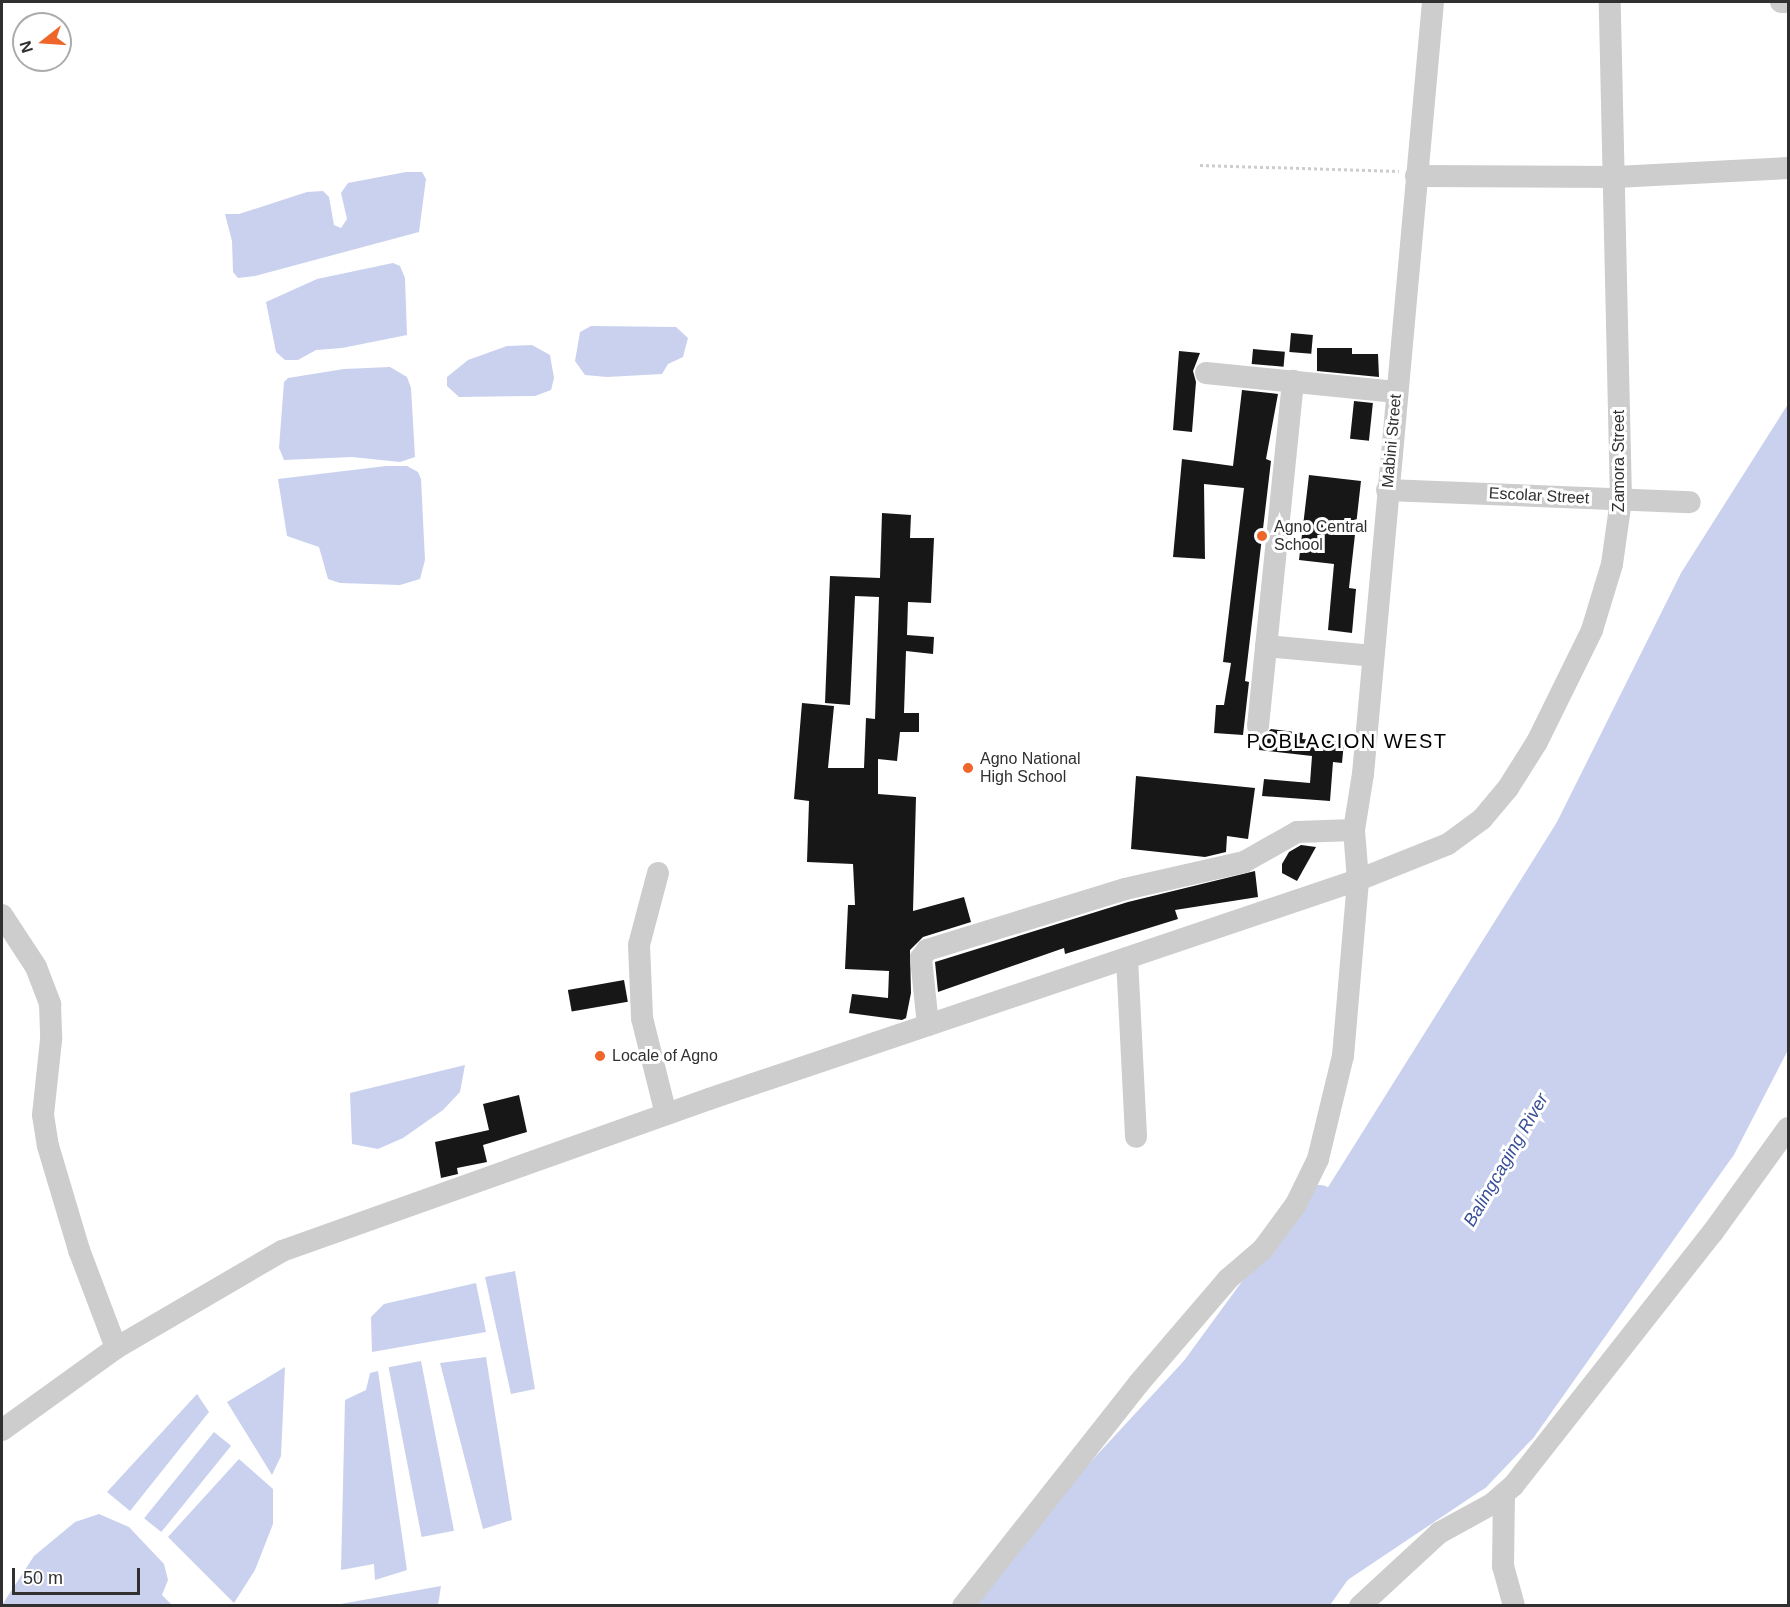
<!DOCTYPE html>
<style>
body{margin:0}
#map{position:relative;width:1790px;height:1607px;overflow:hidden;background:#fff;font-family:Arial,sans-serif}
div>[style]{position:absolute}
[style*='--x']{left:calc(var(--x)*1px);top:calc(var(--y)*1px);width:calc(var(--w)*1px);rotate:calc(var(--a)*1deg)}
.water>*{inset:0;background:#c9d1ee;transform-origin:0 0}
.river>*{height:30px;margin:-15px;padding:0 15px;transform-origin:15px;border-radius:15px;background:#c9d1ee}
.building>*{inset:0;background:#171717;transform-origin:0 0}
.path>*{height:3px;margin-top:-1.5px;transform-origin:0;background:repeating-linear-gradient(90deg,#cdcdcd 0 3px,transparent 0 6px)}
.minor>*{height:22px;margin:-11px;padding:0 11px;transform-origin:11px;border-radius:11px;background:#cdcdcd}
.dots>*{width:16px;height:16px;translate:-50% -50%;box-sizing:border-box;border:3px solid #fff;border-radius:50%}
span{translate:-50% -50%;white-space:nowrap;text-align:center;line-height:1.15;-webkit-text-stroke:6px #fff;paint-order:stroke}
.street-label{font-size:16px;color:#303030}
.poi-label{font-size:16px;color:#303030}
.left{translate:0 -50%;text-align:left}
.water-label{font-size:18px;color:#394f97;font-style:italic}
.quarter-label{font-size:20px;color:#000;letter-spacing:1.5px}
.frame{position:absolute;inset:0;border:3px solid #303030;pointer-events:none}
.north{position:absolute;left:12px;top:12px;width:60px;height:60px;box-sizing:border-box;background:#fff;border:2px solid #acacac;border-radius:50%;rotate:253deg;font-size:16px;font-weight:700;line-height:24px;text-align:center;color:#303030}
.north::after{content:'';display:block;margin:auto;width:21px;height:27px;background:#ef662a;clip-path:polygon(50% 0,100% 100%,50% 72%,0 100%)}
.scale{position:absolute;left:12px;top:1568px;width:128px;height:27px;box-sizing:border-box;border:3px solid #303030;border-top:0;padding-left:8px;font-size:18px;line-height:21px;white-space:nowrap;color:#303030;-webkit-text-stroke:4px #fff;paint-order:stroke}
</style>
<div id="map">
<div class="water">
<div style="clip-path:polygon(406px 172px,422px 172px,426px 179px,419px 232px,255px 276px,238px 278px,233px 272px,232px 241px,225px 214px,239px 214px,307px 192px,323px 191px,329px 197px,334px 225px,341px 228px,347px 219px,341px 193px,348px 183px)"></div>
<div style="clip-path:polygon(393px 263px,400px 266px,405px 278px,407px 335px,342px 348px,316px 350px,298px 360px,285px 360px,276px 352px,266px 302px,317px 279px)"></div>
<div style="clip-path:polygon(591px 326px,676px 327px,688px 338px,683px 357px,668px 364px,662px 374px,607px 377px,585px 375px,575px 361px,580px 332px)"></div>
<div style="clip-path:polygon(532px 345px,550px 355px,554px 378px,551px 390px,535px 396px,459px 397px,447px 386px,447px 377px,468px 360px,507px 346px)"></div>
<div style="clip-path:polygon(390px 367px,407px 377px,411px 388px,415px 457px,400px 462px,352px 457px,284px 460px,279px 448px,284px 382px,288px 378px,344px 369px)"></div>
<div style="clip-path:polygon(1788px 404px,1788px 1017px,1721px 1147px,1522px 1428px,1476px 1476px,1337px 1569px,1311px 1605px,978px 1605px,1195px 1371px,1320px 1200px,1557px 822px,1681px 573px)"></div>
<div style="clip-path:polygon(386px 466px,407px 466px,418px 472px,421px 479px,425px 560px,420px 579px,400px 585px,340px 583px,328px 579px,319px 547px,287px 536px,278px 479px)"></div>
<div style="clip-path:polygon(465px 1065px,460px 1092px,443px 1110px,403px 1138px,378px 1149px,352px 1144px,350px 1093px)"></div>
<div style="clip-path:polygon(515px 1271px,535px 1389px,511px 1394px,485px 1277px)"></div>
<div style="clip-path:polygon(476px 1283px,486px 1332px,372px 1352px,371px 1317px,384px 1304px)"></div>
<div style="clip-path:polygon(486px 1357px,512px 1520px,483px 1529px,440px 1363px)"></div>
<div style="left:421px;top:1361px;width:173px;height:33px;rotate:79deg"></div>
<div style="clip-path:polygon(285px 1367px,281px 1456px,272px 1475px,227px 1402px)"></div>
<div style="clip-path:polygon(378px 1371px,407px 1570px,375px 1580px,374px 1564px,341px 1570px,345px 1400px,366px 1390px,370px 1373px)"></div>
<div style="clip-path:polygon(197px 1394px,209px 1412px,130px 1511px,107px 1492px)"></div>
<div style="left:214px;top:1432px;width:22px;height:111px;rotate:39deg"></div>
<div style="clip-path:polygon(239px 1459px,273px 1489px,273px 1524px,255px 1570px,234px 1603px,168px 1537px)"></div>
<div style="clip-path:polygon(99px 1514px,129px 1527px,164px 1564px,168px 1580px,162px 1595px,172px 1605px,2px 1605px,34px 1556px,75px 1522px)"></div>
<div style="clip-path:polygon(441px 1586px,438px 1605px,335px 1605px)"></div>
</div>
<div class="river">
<div style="--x:978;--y:1606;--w:320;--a:-47.3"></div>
<div style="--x:1195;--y:1371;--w:212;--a:-53.8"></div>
<div style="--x:1311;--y:1606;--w:45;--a:-54.9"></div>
<div style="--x:1337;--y:1569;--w:167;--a:-33.8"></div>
<div style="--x:1476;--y:1476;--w:66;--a:-46.2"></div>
<div style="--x:1522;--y:1428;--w:344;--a:-54.7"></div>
<div style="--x:1721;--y:1147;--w:146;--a:-62.7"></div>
</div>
<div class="building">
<div style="left:1291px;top:333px;width:22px;height:19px;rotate:5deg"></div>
<div style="clip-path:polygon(1317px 348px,1352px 348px,1352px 354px,1378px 354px,1379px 377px,1317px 371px)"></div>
<div style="left:1253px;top:349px;width:32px;height:15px;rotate:5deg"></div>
<div style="clip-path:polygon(1179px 351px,1200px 353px,1193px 371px,1196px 382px,1192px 432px,1173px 430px)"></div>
<div style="clip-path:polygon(1242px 390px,1278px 394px,1266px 459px,1271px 461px,1245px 681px,1249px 682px,1243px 735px,1214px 733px,1216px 705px,1224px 705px,1231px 663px,1223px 662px,1244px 488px,1204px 484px,1205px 559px,1173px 557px,1182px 459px,1233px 466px)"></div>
<div style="left:1354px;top:401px;width:19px;height:38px;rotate:6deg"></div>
<div style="clip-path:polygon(1309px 475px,1361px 481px,1349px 588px,1356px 589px,1352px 633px,1328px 630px,1334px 564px,1299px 560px)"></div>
<div style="clip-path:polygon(882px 513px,911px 515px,910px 538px,934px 538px,931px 603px,908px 602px,907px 635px,934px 637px,933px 654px,906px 651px,904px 713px,919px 713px,919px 732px,900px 732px,897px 761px,878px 759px,878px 794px,916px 797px,913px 911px,964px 897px,971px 922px,923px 937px,910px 950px,911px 993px,906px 1018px,902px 1020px,849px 1013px,852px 994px,888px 998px,889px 971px,845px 969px,848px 905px,855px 905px,853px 864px,807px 862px,809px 801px,794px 799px,802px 703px,834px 706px,828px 768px,864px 768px,866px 718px,875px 719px,879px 597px,855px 596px,850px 705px,825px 703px,830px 576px,880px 578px)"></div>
<div style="clip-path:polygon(1271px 729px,1303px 733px,1302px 739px,1344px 742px,1342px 763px,1333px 762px,1330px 801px,1262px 796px,1264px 779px,1310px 783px,1312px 756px,1259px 750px,1260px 739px)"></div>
<div style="clip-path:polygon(1136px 776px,1255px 788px,1248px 839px,1227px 836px,1226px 852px,1205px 857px,1131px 849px)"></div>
<div style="clip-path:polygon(1301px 845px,1316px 847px,1297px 881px,1282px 873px,1282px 864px,1289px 852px)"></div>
<div style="clip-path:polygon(1255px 871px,1258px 897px,1175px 910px,1178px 919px,1065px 954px,1064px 948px,938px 992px,935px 962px,1128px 902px)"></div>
<div style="left:624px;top:980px;width:22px;height:57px;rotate:80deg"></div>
<div style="clip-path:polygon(519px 1095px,527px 1132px,483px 1145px,487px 1162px,457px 1168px,458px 1174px,441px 1178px,435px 1142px,489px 1130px,483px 1104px)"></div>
</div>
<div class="path">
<div style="--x:1200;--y:165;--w:199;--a:1.7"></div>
</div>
<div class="minor">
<div style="--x:1781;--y:2;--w:7;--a:0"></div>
<div style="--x:1416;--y:176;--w:200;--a:0.3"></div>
<div style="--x:1616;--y:177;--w:172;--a:-3"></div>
<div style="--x:1206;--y:373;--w:191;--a:5.7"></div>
<div style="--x:1387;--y:490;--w:303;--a:2.3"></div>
<div style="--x:1266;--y:646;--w:107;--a:5.3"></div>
<div style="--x:1258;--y:726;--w:347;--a:-84.2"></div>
<div style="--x:658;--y:873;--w:74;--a:104.8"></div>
<div style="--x:639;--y:945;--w:73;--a:87.6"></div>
<div style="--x:642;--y:1018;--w:99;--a:76"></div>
<div style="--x:2;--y:915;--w:62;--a:56.8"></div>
<div style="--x:36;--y:967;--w:40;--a:69"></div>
<div style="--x:50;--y:1004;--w:36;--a:88"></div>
<div style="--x:51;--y:1040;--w:75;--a:96.1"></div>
<div style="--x:43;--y:1115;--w:31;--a:81"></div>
<div style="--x:48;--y:1146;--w:109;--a:73.4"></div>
<div style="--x:79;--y:1250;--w:105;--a:69.3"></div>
<div style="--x:1127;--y:958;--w:179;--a:87.1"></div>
<div style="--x:928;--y:1025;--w:67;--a:-96"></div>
<div style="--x:921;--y:958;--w:10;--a:-53"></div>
<div style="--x:927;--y:950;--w:207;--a:-17.1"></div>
<div style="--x:1125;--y:889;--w:122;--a:-12.8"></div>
<div style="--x:1244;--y:862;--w:61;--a:-29.5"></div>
<div style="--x:1297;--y:832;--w:57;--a:-2"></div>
<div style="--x:2;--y:1430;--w:140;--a:-35.7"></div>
<div style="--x:116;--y:1348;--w:192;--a:-30.3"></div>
<div style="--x:282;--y:1251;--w:453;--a:-19.6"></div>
<div style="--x:709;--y:1099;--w:685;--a:-18.65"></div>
<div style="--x:1358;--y:880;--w:97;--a:-21.8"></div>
<div style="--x:1448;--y:844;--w:42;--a:-36.3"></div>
<div style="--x:1482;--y:819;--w:40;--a:-50"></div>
<div style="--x:1508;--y:788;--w:54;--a:-57.8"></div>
<div style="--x:1537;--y:742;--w:125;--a:-63.8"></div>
<div style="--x:1592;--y:630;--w:69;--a:-73.1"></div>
<div style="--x:1612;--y:564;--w:65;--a:-82"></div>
<div style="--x:1621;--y:500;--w:498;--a:-91.3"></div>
<div style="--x:1504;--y:1494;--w:72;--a:90.8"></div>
<div style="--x:1503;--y:1566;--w:41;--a:74.6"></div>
<div style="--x:963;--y:1606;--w:284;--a:-51.7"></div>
<div style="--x:1139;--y:1383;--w:137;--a:-49.4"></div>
<div style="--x:1228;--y:1279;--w:46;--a:-40.6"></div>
<div style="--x:1263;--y:1249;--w:56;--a:-53.7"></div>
<div style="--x:1296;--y:1204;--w:50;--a:-63.9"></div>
<div style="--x:1318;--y:1159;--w:106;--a:-76.4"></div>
<div style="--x:1343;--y:1056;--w:177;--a:-85.1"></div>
<div style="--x:1358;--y:880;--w:50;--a:-94.6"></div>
<div style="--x:1354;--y:830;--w:57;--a:-80.9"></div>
<div style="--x:1363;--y:774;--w:775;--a:-84.82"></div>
<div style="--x:1360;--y:1606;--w:108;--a:-42.7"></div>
<div style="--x:1439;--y:1533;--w:60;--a:-28.7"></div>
<div style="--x:1492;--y:1504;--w:28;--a:-41"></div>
<div style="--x:1513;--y:1486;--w:323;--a:-51.8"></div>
<div style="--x:1713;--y:1232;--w:128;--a:-54.2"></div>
</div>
<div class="dots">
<div style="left:1262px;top:536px;background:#ef662a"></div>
<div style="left:968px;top:768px;background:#ef662a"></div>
<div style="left:600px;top:1056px;background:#ef662a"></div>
</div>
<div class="street-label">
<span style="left:1392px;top:441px;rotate:-85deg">Mabini Street</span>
<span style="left:1619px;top:461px;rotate:-90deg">Zamora Street</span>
<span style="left:1539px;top:496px;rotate:3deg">Escolar Street</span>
</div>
<div class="poi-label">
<span class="left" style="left:1274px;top:536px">Agno Central<br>School</span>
<span class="left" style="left:980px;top:768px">Agno National<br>High School</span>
<span class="left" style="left:612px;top:1056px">Locale of Agno</span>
</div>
<div class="water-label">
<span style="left:1506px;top:1160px;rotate:-60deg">Balingcaging River</span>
</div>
<div class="quarter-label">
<span style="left:1347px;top:741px">POBLACION WEST</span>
</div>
<div class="frame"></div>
<div class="north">N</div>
<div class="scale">50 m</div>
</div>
